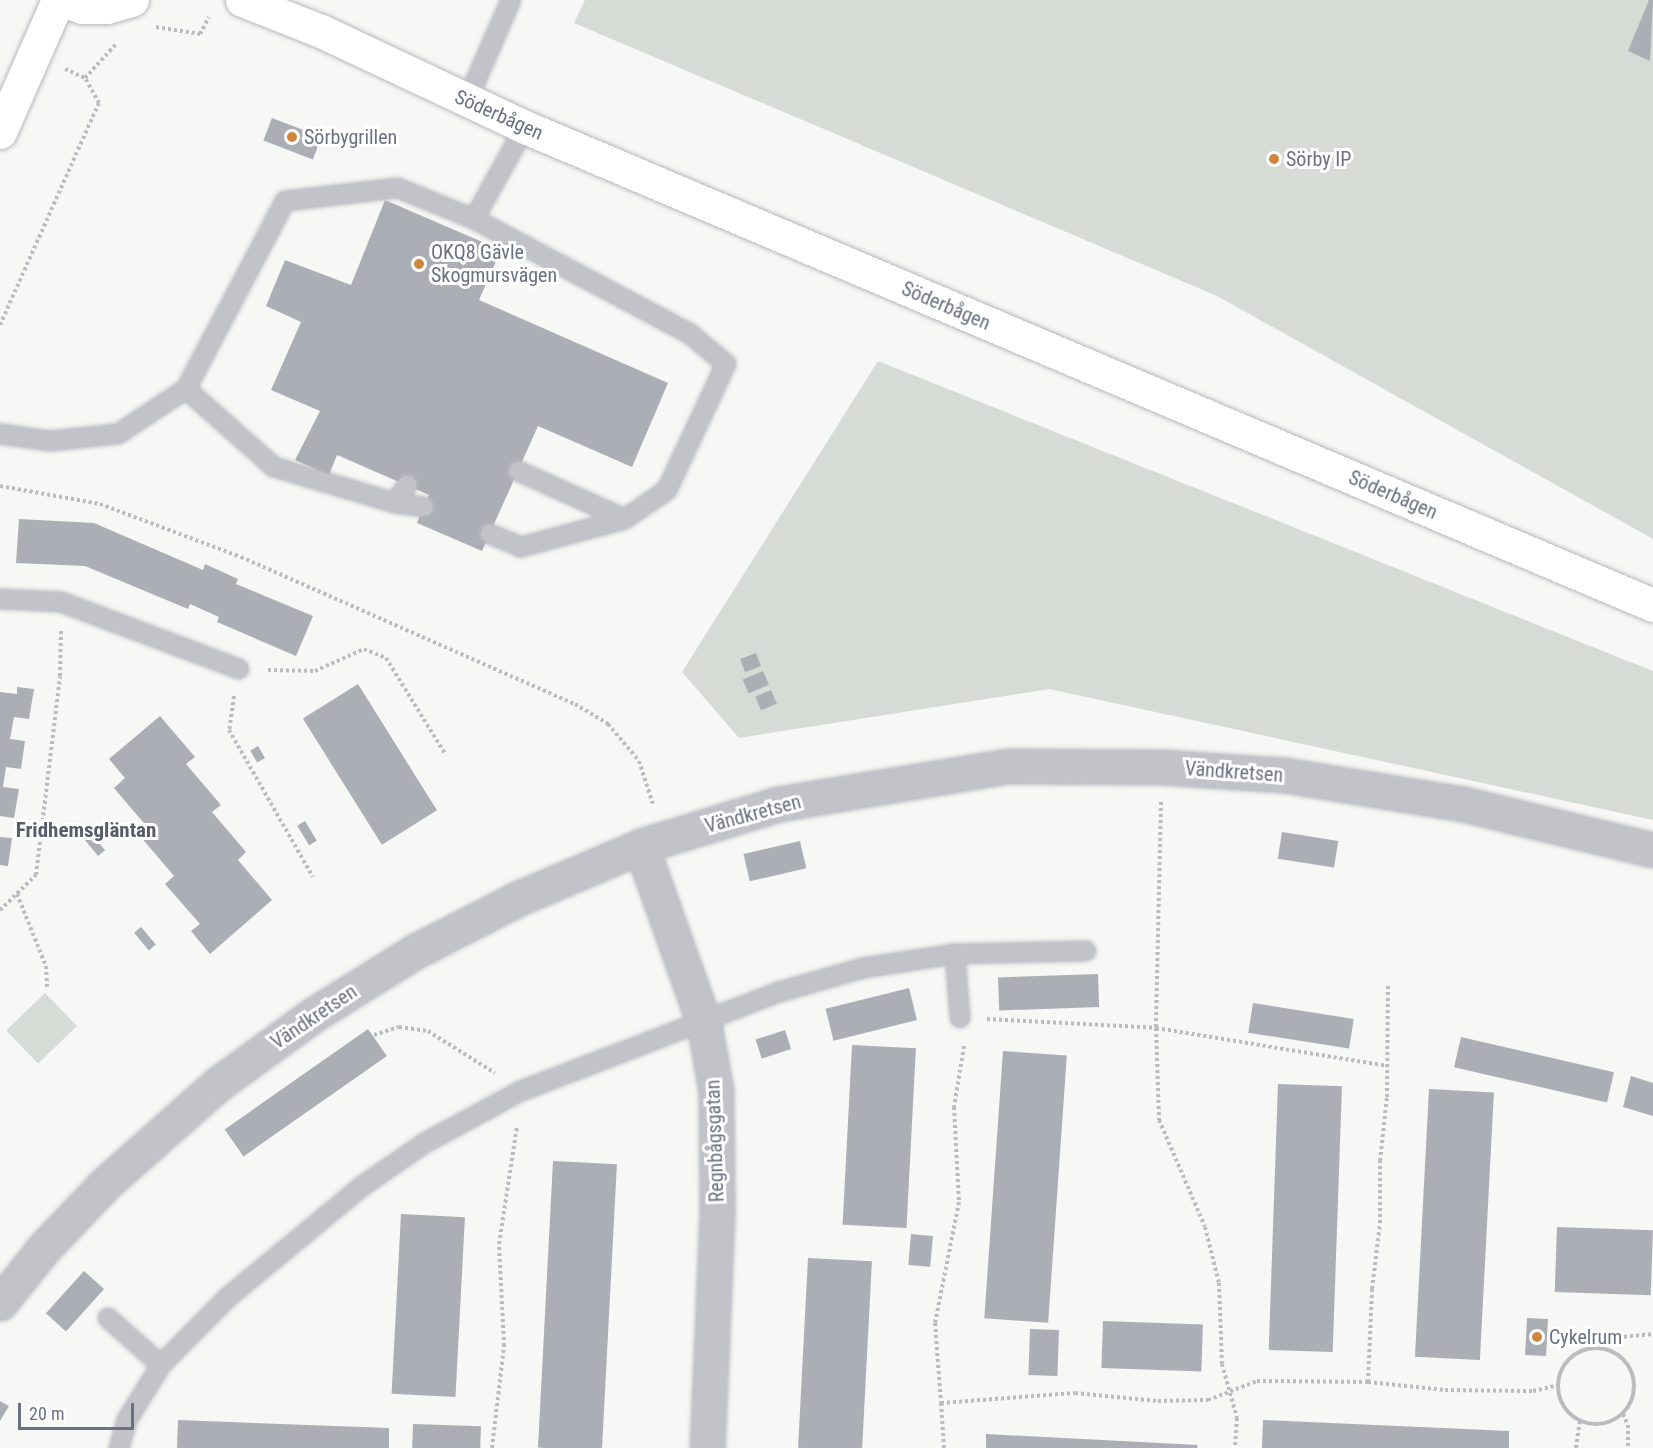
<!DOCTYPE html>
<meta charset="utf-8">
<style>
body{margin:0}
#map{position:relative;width:1653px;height:1448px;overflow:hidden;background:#f7f7f5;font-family:"Roboto Condensed",sans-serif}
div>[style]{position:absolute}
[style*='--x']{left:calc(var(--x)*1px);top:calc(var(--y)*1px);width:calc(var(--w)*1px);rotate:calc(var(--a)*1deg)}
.green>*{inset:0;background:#d6dcd5;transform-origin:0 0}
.building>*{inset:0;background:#acaeb6;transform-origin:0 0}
.path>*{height:4px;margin-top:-2px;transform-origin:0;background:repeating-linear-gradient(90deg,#bbbcc0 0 3px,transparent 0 6px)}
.path>.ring{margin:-2px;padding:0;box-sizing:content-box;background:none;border:4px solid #bbbcc0;border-radius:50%}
.roads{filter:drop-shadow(0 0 2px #b6b8be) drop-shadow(0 0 2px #b6b8be)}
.lane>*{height:18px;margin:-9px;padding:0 9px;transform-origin:9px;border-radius:9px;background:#c1c3c8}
.street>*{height:33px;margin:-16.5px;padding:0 16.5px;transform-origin:16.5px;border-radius:16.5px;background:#c1c3c8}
.secondary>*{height:33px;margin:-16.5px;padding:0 16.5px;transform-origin:16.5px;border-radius:16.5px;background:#fff}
.dots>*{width:16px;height:16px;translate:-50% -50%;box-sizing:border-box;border:3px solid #fff;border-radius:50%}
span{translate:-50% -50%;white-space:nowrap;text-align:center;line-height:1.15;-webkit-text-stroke:6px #fff;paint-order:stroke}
.street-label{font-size:20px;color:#6a7182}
.poi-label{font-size:20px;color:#6a7182}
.left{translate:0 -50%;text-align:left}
.neighbourhood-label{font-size:21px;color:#575c68;font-weight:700}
.scale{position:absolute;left:18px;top:1403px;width:116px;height:27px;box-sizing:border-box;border:3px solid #6a7182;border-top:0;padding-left:8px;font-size:18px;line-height:21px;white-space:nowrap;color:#6a7182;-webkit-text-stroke:4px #fff;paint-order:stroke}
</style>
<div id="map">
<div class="green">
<div style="clip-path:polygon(585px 0,1653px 0,1653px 539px,1217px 296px,574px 23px)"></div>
<div style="clip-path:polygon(878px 361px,1653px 671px,1653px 820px,1049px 689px,739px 738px,682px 672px)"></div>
<div style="left:45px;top:993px;width:46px;height:54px;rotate:46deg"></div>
</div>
<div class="building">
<div style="clip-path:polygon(1649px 0,1653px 0,1650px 61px,1628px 51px)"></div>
<div style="left:272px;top:118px;width:53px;height:24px;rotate:21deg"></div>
<div style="clip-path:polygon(385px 200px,501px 250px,479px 300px,668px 383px,632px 467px,538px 426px,482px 551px,417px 523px,429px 495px,337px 455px,329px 475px,295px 460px,320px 411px,271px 390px,301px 322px,266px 306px,285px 260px,351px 285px)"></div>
<div style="clip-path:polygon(19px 519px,94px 523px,203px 570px,205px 564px,238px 579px,236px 584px,313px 616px,296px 656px,217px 622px,219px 617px,190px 604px,188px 609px,85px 566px,16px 563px)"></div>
<div style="left:756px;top:653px;width:14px;height:17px;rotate:69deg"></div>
<div style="left:763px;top:671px;width:15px;height:22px;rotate:67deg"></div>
<div style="left:358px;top:684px;width:149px;height:65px;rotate:58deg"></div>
<div style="clip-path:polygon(17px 687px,34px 689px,29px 719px,14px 717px,10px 739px,25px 741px,21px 769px,6px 767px,3px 787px,19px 789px,14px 818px,0 816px,0 692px,17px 694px)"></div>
<div style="left:771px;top:690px;width:15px;height:17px;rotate:67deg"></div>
<div style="clip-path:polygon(160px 716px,195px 757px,186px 764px,221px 805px,212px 812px,246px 852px,238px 860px,272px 900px,210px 954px,191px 931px,200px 924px,165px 884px,174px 876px,140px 836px,148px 828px,114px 788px,125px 778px,109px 759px)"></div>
<div style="left:258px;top:746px;width:14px;height:9px;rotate:60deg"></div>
<div style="left:305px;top:821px;width:23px;height:9px;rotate:59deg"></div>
<div style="left:89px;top:831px;width:25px;height:9px;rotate:50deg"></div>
<div style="left:1282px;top:832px;width:57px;height:27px;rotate:9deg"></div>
<div style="clip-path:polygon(0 837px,12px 838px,8px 866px,0 865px)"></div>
<div style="left:800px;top:841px;width:28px;height:58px;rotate:77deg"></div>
<div style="left:141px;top:927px;width:23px;height:9px;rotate:50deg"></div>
<div style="left:1098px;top:974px;width:33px;height:100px;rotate:88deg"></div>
<div style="left:909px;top:988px;width:33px;height:86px;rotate:76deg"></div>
<div style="left:1253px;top:1003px;width:102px;height:30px;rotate:9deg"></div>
<div style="left:368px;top:1029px;width:33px;height:175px;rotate:55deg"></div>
<div style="left:785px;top:1030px;width:20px;height:31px;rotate:72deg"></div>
<div style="left:1461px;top:1037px;width:157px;height:31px;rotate:13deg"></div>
<div style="left:852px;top:1045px;width:64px;height:180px;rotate:3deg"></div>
<div style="left:1003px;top:1051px;width:64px;height:268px;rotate:4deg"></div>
<div style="clip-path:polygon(1631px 1076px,1653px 1083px,1653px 1116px,1623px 1107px)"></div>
<div style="left:1278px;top:1084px;width:64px;height:266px;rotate:2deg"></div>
<div style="left:1429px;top:1089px;width:65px;height:268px;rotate:3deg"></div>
<div style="left:553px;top:1161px;width:64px;height:287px;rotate:3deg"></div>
<div style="left:401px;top:1214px;width:64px;height:180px;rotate:3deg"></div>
<div style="left:1557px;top:1227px;width:96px;height:65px;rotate:2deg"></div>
<div style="left:911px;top:1234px;width:22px;height:31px;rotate:5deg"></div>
<div style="left:808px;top:1258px;width:64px;height:190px;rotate:3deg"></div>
<div style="left:84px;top:1271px;width:27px;height:57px;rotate:42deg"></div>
<div style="left:1527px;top:1318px;width:21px;height:37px;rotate:3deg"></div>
<div style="left:1103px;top:1321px;width:100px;height:47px;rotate:2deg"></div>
<div style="left:1030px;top:1329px;width:29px;height:46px;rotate:2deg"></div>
<div style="clip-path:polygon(0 1401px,9px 1406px,0 1421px)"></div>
<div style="clip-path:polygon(178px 1420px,389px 1428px,389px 1448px,177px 1448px)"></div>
<div style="clip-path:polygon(1263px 1420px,1509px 1431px,1509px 1448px,1262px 1448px)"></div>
<div style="left:413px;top:1424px;width:68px;height:24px;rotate:2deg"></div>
<div style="clip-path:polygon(986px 1434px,1198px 1445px,1197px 1448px,986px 1448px)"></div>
</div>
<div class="path">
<div style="--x:156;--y:27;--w:45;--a:9"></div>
<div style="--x:200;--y:34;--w:19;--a:-62"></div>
<div style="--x:65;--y:69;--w:22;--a:24"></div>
<div style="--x:85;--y:78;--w:46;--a:-47.6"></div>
<div style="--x:0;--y:325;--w:243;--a:-66"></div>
<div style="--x:99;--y:103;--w:29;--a:-119"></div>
<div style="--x:0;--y:486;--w:102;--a:10.2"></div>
<div style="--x:100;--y:504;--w:151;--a:20.6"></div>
<div style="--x:241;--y:557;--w:365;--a:23.8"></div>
<div style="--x:575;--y:704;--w:39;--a:31"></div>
<div style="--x:608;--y:724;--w:48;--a:50"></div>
<div style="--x:639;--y:761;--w:45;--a:72"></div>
<div style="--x:268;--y:670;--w:47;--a:1.2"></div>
<div style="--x:315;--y:671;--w:54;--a:-24.2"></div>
<div style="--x:364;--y:649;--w:24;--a:22"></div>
<div style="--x:386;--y:658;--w:114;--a:58.3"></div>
<div style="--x:234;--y:696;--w:34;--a:98"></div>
<div style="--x:229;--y:730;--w:169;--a:60.3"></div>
<div style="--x:1161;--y:802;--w:226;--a:91.3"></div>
<div style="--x:1156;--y:1028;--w:92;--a:88.1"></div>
<div style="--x:1159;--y:1120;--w:116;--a:66.7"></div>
<div style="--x:1205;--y:1227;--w:58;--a:76"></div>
<div style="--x:1219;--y:1283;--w:81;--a:87.9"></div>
<div style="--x:1222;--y:1364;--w:56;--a:74.5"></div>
<div style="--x:1237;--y:1418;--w:30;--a:94"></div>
<div style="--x:17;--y:894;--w:78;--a:68.1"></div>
<div style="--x:46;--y:966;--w:21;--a:87"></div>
<div style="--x:0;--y:910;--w:50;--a:-44.2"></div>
<div style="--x:36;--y:875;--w:200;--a:-83.1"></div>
<div style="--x:60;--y:676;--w:45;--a:-88.7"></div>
<div style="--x:987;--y:1019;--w:169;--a:3"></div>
<div style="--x:1156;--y:1028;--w:235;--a:9.3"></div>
<div style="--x:374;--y:1035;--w:26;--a:-18"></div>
<div style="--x:399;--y:1027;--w:29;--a:8"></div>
<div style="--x:428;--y:1031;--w:79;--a:32.1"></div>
<div style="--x:964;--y:1046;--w:62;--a:99.3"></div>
<div style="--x:954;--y:1107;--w:95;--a:87"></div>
<div style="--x:959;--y:1202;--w:123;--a:101.2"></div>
<div style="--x:935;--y:1323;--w:80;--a:85.7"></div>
<div style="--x:941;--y:1403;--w:134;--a:-4.3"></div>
<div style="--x:1075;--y:1393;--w:83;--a:5.5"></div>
<div style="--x:1158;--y:1401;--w:50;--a:-1.1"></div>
<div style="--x:1208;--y:1400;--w:53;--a:-21.2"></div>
<div style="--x:1257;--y:1381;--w:111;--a:0.5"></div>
<div style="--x:1368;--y:1382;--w:77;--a:5.9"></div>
<div style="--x:1445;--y:1390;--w:88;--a:0.7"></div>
<div style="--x:1533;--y:1391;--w:26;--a:-13"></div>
<div style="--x:1597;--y:1348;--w:18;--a:-34"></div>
<div style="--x:1612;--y:1338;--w:41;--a:-5.6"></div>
<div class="ring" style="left:1558px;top:1348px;width:72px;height:72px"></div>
<div style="--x:1368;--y:1382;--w:93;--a:-87.5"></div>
<div style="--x:1372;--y:1289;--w:66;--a:-83.1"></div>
<div style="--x:1380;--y:1223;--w:62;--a:-90"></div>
<div style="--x:1380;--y:1161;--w:64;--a:-83.8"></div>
<div style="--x:1387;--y:1097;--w:114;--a:-89.5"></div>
<div style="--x:941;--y:1403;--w:45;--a:86.2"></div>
<div style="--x:1623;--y:1414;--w:12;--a:66"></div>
<div style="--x:1628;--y:1425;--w:23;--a:90"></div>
<div style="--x:492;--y:1448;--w:103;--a:-83.3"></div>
<div style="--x:504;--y:1346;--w:102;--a:-92.8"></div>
<div style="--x:499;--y:1244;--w:118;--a:-81.3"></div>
<div style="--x:1576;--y:1448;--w:27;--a:-82"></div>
</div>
<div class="roads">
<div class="lane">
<div style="--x:467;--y:101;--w:110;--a:-66.5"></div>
<div style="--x:474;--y:219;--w:245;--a:28"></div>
<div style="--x:690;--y:334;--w:47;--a:39.8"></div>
<div style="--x:726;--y:364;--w:139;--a:115.1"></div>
<div style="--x:667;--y:490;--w:51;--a:145.4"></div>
<div style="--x:625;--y:519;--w:108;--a:164.9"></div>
<div style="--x:521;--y:547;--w:34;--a:-157"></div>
<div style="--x:186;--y:389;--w:118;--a:41.6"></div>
<div style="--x:274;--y:467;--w:126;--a:16.6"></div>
<div style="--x:395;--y:503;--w:29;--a:8"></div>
<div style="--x:0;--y:434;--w:50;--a:8"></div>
<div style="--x:50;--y:441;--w:68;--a:-5.9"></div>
<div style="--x:118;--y:434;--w:82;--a:-33.5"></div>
<div style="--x:186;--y:389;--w:212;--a:-62.2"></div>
<div style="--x:285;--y:201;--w:114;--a:-6.6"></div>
<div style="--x:398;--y:188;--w:82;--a:22.2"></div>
<div style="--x:474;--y:219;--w:105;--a:-61"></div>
<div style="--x:518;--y:471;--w:117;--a:24.2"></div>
<div style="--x:395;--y:503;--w:22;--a:-56"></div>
<div style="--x:0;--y:599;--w:61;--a:2.8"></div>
<div style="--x:61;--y:602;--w:190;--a:20.6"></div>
<div style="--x:955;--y:954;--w:64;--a:85.5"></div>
<div style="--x:108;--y:1318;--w:71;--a:41.6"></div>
<div style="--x:119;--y:1448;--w:29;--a:-74"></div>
<div style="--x:127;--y:1420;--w:65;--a:-58.3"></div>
<div style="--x:161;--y:1365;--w:94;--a:-45.4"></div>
<div style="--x:227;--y:1298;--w:174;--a:-39.6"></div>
<div style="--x:361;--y:1187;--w:75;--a:-34.7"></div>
<div style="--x:423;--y:1144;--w:111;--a:-28.4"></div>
<div style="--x:521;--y:1091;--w:276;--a:-21"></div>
<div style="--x:779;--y:992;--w:87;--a:-15.9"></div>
<div style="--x:863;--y:968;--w:93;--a:-8.7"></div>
<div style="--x:955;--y:954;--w:131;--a:-1.3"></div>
</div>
<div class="street">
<div style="--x:641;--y:846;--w:188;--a:70.4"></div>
<div style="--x:704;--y:1023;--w:69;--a:80"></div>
<div style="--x:716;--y:1091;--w:123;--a:89.5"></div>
<div style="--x:717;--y:1214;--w:234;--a:92.4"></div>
<div style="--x:0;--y:1303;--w:70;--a:-51.3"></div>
<div style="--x:44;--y:1248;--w:88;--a:-46.4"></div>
<div style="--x:105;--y:1184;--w:151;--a:-41.5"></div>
<div style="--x:218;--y:1084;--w:117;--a:-36"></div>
<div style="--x:313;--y:1015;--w:121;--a:-31.9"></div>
<div style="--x:416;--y:951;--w:114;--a:-27.2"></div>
<div style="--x:517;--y:899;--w:135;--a:-23.1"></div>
<div style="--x:641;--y:846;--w:143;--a:-17"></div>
<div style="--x:778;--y:804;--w:233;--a:-9.4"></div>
<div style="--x:1008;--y:766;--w:154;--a:0.4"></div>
<div style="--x:1162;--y:767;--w:122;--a:3.8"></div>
<div style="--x:1284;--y:775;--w:181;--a:9.2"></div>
<div style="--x:1463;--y:804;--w:195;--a:13.6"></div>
</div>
<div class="secondary">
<div style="--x:61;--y:0;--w:22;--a:18"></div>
<div style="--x:82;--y:7;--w:25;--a:0"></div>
<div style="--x:107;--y:7;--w:26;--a:-16"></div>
<div style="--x:242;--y:0;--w:85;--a:21.4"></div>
<div style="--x:321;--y:31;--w:225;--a:25.2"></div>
<div style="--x:525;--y:127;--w:1225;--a:22.97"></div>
<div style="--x:0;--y:132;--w:144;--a:-66.3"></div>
</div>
</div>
<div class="dots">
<div style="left:292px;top:137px;background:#ce853e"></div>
<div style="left:1274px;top:159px;background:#ce853e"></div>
<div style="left:419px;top:264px;background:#ce853e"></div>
<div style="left:1537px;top:1337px;background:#ce853e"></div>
</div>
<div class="street-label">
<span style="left:499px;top:115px;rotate:24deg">Söderbågen</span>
<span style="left:946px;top:306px;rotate:23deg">Söderbågen</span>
<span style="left:1393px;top:495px;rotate:23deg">Söderbågen</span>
<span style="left:1234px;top:772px;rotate:4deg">Vändkretsen</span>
<span style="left:753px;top:814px;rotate:-15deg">Vändkretsen</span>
<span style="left:314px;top:1017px;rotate:-34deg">Vändkretsen</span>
<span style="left:715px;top:1141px;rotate:-92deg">Regnbågsgatan</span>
</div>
<div class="poi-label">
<span class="left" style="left:304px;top:137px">Sörbygrillen</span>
<span class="left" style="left:1286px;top:159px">Sörby IP</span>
<span class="left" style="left:431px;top:264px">OKQ8 Gävle<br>Skogmursvägen</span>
<span class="left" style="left:1549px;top:1337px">Cykelrum</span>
</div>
<div class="neighbourhood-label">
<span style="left:86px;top:830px">Fridhemsgläntan</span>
</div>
<div class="scale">20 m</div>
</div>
